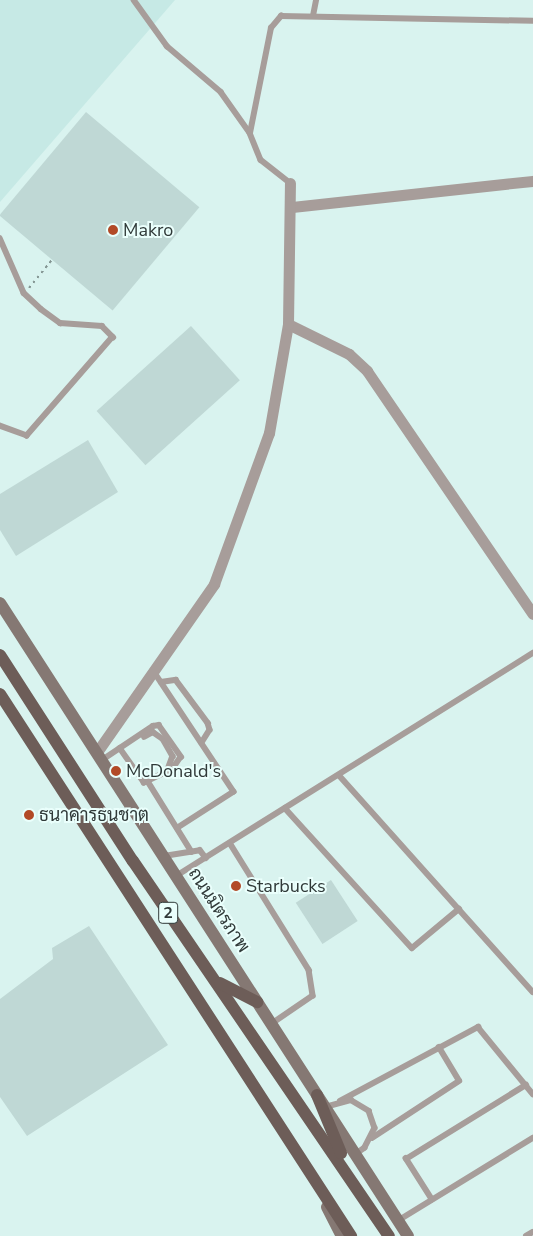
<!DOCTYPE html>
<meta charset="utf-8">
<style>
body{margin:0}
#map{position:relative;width:533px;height:1236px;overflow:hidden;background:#d9f3ef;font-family:"Nunito Sans",Sarabun,sans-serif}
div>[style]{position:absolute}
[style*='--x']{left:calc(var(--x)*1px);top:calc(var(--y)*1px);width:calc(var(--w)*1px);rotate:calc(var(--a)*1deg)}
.built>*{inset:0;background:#c6e9e5}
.building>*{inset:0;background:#bfd8d5;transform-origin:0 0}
.path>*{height:2px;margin-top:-1px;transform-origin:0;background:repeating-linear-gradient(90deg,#839592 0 2.5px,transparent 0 6.5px)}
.service>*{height:5.5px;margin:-2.75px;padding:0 2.75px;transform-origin:2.75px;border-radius:2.75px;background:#a79d9a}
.minor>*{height:11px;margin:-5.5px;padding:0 5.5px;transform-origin:5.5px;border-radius:5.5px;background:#a79d9a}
.secondary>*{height:12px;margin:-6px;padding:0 6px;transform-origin:6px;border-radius:6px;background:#857873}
.primary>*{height:12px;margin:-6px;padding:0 6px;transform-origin:6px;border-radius:6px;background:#6d5d58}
.dots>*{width:14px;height:14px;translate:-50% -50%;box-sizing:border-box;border:2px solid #eafffc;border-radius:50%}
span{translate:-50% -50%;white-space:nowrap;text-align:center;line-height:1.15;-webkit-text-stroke:4px #eafffc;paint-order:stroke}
.shield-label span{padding:1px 4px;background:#eafffc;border:1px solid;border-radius:4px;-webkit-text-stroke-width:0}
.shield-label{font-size:16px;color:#303a39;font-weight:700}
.poi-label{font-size:18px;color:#303a39}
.left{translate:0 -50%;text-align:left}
.street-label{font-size:18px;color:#303a39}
</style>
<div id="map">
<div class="built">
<div style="clip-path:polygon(0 0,175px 0,0 202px)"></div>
</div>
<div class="building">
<div style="left:86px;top:112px;width:148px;height:135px;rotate:40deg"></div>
<div style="left:191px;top:326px;width:73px;height:127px;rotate:48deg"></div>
<div style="clip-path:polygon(88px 440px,118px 492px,16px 556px,0 530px,0 494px)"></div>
<div style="left:331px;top:880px;width:49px;height:42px;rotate:57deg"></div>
<div style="clip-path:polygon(89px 926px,168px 1045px,27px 1136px,0 1097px,0 999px,53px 959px,52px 948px)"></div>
</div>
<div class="path">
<div style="--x:29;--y:288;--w:36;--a:-51"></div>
</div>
<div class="service">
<div style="--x:134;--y:0;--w:57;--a:54.3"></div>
<div style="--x:167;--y:46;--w:71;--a:40.4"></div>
<div style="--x:221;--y:92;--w:50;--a:54.7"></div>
<div style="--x:250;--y:133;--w:29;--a:68"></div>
<div style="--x:261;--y:160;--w:37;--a:38"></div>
<div style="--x:313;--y:16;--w:16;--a:-79"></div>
<div style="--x:250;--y:133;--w:107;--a:-78.7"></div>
<div style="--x:271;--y:28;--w:16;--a:-50"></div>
<div style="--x:281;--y:16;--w:252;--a:1.1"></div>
<div style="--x:0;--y:238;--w:60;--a:66.4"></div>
<div style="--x:24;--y:293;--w:23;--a:43"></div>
<div style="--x:41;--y:309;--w:24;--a:36"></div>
<div style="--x:60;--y:323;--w:42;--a:4.1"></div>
<div style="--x:102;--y:326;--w:16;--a:45"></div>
<div style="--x:113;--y:337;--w:131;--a:131"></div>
<div style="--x:27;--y:436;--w:29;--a:-160"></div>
<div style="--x:153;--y:670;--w:146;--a:56.4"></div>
<div style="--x:234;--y:792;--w:67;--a:147.3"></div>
<div style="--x:161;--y:682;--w:15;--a:-8"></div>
<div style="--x:176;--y:680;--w:54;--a:53.3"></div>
<div style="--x:208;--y:723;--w:7;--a:74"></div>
<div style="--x:210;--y:730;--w:15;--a:122"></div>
<div style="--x:144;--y:737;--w:10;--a:-29"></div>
<div style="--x:153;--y:732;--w:12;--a:35"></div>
<div style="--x:163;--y:739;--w:20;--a:60"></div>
<div style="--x:173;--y:756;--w:15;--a:110"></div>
<div style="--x:102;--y:760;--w:61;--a:-33.7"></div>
<div style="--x:153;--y:726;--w:6;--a:-9"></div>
<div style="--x:159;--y:725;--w:39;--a:55"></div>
<div style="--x:181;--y:757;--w:14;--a:124"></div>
<div style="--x:173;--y:769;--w:32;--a:154"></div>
<div style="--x:144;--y:783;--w:42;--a:-125.2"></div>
<div style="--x:339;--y:775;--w:291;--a:48.2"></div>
<div style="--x:149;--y:783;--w:81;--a:58.1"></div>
<div style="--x:285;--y:808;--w:189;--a:47.8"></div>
<div style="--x:412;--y:948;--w:61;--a:-39.7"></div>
<div style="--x:230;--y:843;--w:150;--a:58.1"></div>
<div style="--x:309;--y:970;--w:26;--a:81"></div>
<div style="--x:313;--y:996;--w:50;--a:145.7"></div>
<div style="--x:164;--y:856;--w:36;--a:-9"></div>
<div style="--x:200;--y:850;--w:10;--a:53"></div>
<div style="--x:176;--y:876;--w:421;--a:-32"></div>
<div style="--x:340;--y:1101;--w:157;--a:-28.2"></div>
<div style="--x:478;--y:1027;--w:87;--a:50.6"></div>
<div style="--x:325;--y:1107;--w:27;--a:-15"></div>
<div style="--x:351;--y:1100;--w:21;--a:31"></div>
<div style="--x:369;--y:1111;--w:18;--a:71"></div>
<div style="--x:375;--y:1128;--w:22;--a:117"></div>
<div style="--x:365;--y:1148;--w:12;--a:145"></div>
<div style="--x:372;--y:1138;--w:104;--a:-33.2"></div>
<div style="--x:459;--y:1081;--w:39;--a:-121"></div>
<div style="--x:432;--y:1200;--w:49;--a:-122.4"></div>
<div style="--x:406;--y:1159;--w:141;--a:-31.7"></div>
<div style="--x:399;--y:1220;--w:157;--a:-31.5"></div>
<div style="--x:526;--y:1236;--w:8;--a:-30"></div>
</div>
<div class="minor">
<div style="--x:292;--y:207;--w:242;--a:-6.2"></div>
<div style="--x:288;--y:324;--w:68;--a:26.2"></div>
<div style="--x:349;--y:354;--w:25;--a:43"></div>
<div style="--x:367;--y:371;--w:294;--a:55.7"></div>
<div style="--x:97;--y:752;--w:205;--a:-55.1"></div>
<div style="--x:214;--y:584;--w:161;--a:-70"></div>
<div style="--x:269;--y:433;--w:111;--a:-80.1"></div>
<div style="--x:288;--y:324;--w:141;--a:-89.2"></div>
</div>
<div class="secondary">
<div style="--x:0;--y:603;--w:753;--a:57.2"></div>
<div style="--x:327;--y:1207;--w:33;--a:63"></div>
</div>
<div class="primary">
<div style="--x:0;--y:655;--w:245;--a:57.2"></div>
<div style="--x:133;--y:861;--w:454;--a:55.7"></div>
<div style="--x:0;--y:694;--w:646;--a:57.07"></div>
<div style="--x:220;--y:983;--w:42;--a:27.2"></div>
<div style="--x:317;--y:1095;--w:63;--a:67.5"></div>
</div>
<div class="dots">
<div style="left:113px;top:230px;background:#b24a27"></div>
<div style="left:116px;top:771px;background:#b24a27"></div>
<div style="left:29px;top:815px;background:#b24a27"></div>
<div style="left:236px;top:886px;background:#b24a27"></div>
</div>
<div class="shield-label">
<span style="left:168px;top:913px">2</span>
</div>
<div class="poi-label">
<span class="left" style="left:123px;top:230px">Makro</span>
<span class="left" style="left:126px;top:771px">McDonald's</span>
<span class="left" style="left:39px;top:815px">ธนาคารธนชาต</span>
<span class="left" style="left:246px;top:886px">Starbucks</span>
</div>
<div class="street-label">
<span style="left:219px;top:910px;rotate:57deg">ถนนมิตรภาพ</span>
</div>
</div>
